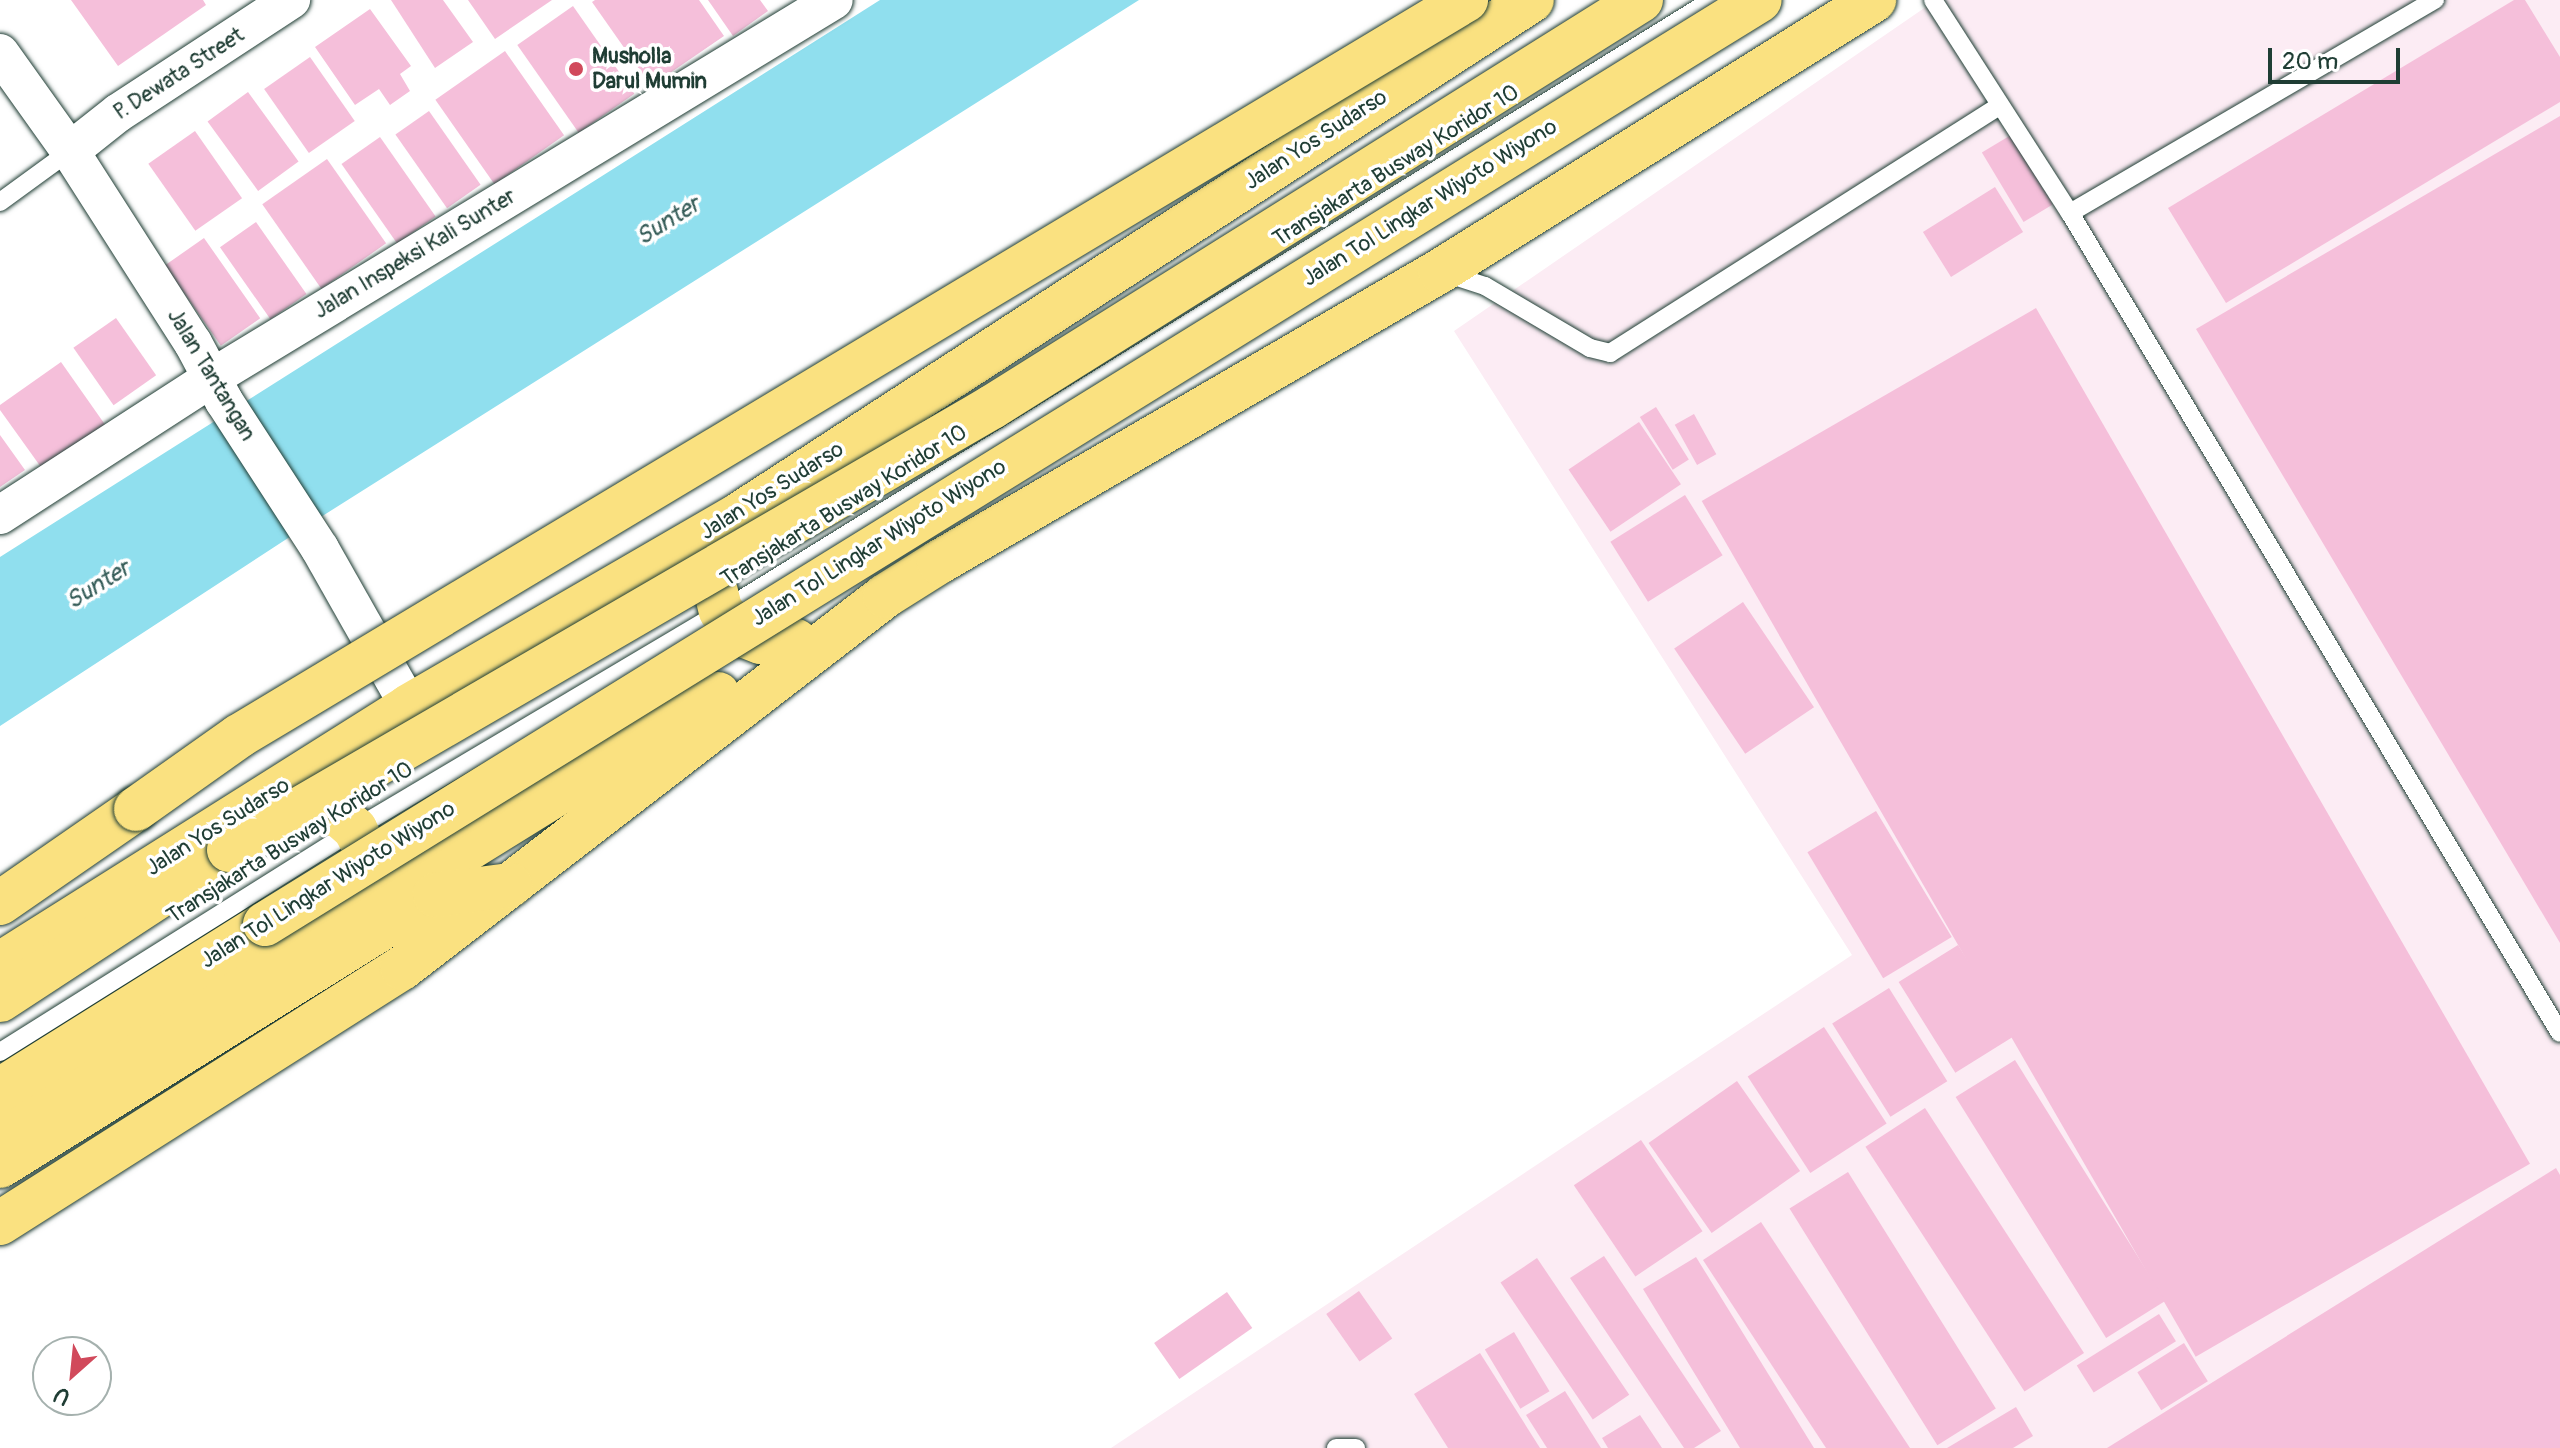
<!DOCTYPE html>
<style>
body{margin:0}
#map{position:relative;width:2560px;height:1448px;overflow:hidden;background:#fff;font-family:Pangolin,sans-serif}
div>[style]{position:absolute}
[style*='--x']{left:calc(var(--x)*1px);top:calc(var(--y)*1px);width:calc(var(--w)*1px);rotate:calc(var(--a)*1deg)}
.built>*{inset:0;background:#fcecf4}
.water>*{inset:0;background:#90dfee}
.building>*{inset:0;background:#f5bfda;transform-origin:0 0}
.roads{filter:drop-shadow(0 0 2px #1f3d34) drop-shadow(0 0 2px #1f3d34)}
.service>*{height:18px;margin:-9px;padding:0 9px;transform-origin:9px;border-radius:9px;background:#fff}
.minor>*{height:38px;margin:-19px;padding:0 19px;transform-origin:19px;border-radius:19px;background:#fff}
.trunk>*{height:44px;margin:-22px;padding:0 22px;transform-origin:22px;border-radius:22px;background:#fae180}
.motorway>*{height:44px;margin:-22px;padding:0 22px;transform-origin:22px;border-radius:22px;background:#fae180}
.bridges{filter:drop-shadow(0 0 2px #1f3d34) drop-shadow(0 0 2px #1f3d34)}
.motorway-bridge>*{height:44px;margin:-22px;padding:0 22px;transform-origin:22px;border-radius:22px;background:#fae180}
.dots>*{width:22px;height:22px;translate:-50% -50%;box-sizing:border-box;border:4px solid #fff;border-radius:50%}
span{translate:-50% -50%;white-space:nowrap;text-align:center;line-height:1.15;-webkit-text-stroke:7px #fff;paint-order:stroke}
.poi-label{font-size:22px;color:#1f3d34;font-weight:700}
.left{translate:0 -50%;text-align:left}
.street-label{font-size:22px;color:#1f3d34}
.water-label{font-size:24px;color:#365d59;font-style:italic}
.north{position:absolute;left:32px;top:1336px;width:80px;height:80px;box-sizing:border-box;background:#fff;border:2px solid #a5b1ae;border-radius:50%;rotate:207deg;font-size:22px;font-weight:700;line-height:32px;text-align:center;color:#1f3d34}
.north::after{content:'';display:block;margin:auto;width:28px;height:36px;background:#d1495b;clip-path:polygon(50% 0,100% 100%,50% 72%,0 100%)}
.scale{position:absolute;left:2268px;top:48px;width:132px;height:36px;box-sizing:border-box;border:4px solid #1f3d34;border-top:0;padding-left:10px;font-size:24px;line-height:28px;white-space:nowrap;color:#1f3d34;-webkit-text-stroke:6px #fff;paint-order:stroke}
</style>
<div id="map">
<div class="built">
<div style="clip-path:polygon(1936px 0,2560px 0,2560px 1448px,1111px 1448px,1852px 955px,1454px 331px)"></div>
</div>
<div class="water">
<div style="clip-path:polygon(880px 0,1139px 0,305px 527px,0 726px,0 557px)"></div>
</div>
<div class="building">
<div style="clip-path:polygon(71px 0,203px 0,206px 5px,118px 66px)"></div>
<div style="clip-path:polygon(391px 0,443px 0,473px 42px,435px 68px)"></div>
<div style="clip-path:polygon(468px 0,552px 0,495px 39px)"></div>
<div style="clip-path:polygon(595px 0,699px 0,724px 36px,651px 86px,592px 2px)"></div>
<div style="clip-path:polygon(708px 0,760px 0,768px 11px,733px 36px)"></div>
<div style="clip-path:polygon(2514px 0,2525px 0,2560px 57px,2560px 102px,2226px 303px,2168px 208px)"></div>
<div style="left:573px;top:6px;width:107px;height:68px;rotate:55deg"></div>
<div style="clip-path:polygon(370px 9px,411px 66px,400px 74px,410px 91px,390px 105px,379px 89px,355px 105px,315px 47px)"></div>
<div style="left:505px;top:51px;width:103px;height:85px;rotate:55deg"></div>
<div style="left:310px;top:57px;width:78px;height:56px;rotate:55deg"></div>
<div style="left:248px;top:92px;width:86px;height:50px;rotate:54deg"></div>
<div style="left:429px;top:111px;width:90px;height:41px;rotate:55deg"></div>
<div style="clip-path:polygon(2560px 116px,2560px 943px,2196px 329px)"></div>
<div style="left:195px;top:131px;width:82px;height:57px;rotate:55deg"></div>
<div style="left:2011px;top:135px;width:81px;height:34px;rotate:59deg"></div>
<div style="left:380px;top:137px;width:97px;height:47px;rotate:55deg"></div>
<div style="left:327px;top:159px;width:103px;height:79px;rotate:55deg"></div>
<div style="left:1995px;top:187px;width:53px;height:85px;rotate:58deg"></div>
<div style="left:256px;top:222px;width:88px;height:44px;rotate:55deg"></div>
<div style="left:204px;top:238px;width:98px;height:48px;rotate:55deg"></div>
<div style="left:2036px;top:308px;width:988px;height:386px;rotate:60deg"></div>
<div style="left:116px;top:318px;width:70px;height:52px;rotate:55deg"></div>
<div style="clip-path:polygon(61px 362px,106px 426px,43px 470px,0 410px,0 405px)"></div>
<div style="left:1656px;top:407px;width:62px;height:19px;rotate:58deg"></div>
<div style="left:1694px;top:414px;width:46px;height:22px;rotate:61deg"></div>
<div style="left:1639px;top:422px;width:75px;height:85px;rotate:56deg"></div>
<div style="clip-path:polygon(0 435px,25px 470px,0 487px)"></div>
<div style="left:1685px;top:495px;width:71px;height:88px;rotate:58deg"></div>
<div style="left:1743px;top:602px;width:127px;height:83px;rotate:56deg"></div>
<div style="left:1876px;top:811px;width:147px;height:80px;rotate:59deg"></div>
<div style="left:1958px;top:945px;width:107px;height:70px;rotate:58deg"></div>
<div style="left:1889px;top:988px;width:110px;height:67px;rotate:58deg"></div>
<div style="left:1824px;top:1027px;width:115px;height:91px;rotate:57deg"></div>
<div style="left:2015px;top:1060px;width:284px;height:70px;rotate:58deg"></div>
<div style="left:1737px;top:1081px;width:110px;height:108px;rotate:55deg"></div>
<div style="left:1925px;top:1108px;width:292px;height:71px;rotate:57deg"></div>
<div style="left:1641px;top:1140px;width:110px;height:81px;rotate:56deg"></div>
<div style="clip-path:polygon(2556px 1168px,2560px 1175px,2560px 1448px,2107px 1448px)"></div>
<div style="left:1848px;top:1172px;width:279px;height:69px;rotate:58deg"></div>
<div style="clip-path:polygon(1761px 1222px,1910px 1448px,1826px 1448px,1703px 1260px)"></div>
<div style="clip-path:polygon(1604px 1256px,1721px 1431px,1694px 1448px,1684px 1448px,1570px 1278px)"></div>
<div style="clip-path:polygon(1696px 1257px,1814px 1448px,1740px 1448px,1643px 1289px)"></div>
<div style="left:1537px;top:1258px;width:165px;height:44px;rotate:56deg"></div>
<div style="left:1359px;top:1291px;width:58px;height:40px;rotate:55deg"></div>
<div style="left:1227px;top:1292px;width:44px;height:89px;rotate:55deg"></div>
<div style="left:2159px;top:1314px;width:32px;height:97px;rotate:58deg"></div>
<div style="left:1514px;top:1332px;width:69px;height:34px;rotate:59deg"></div>
<div style="left:2184px;top:1343px;width:45px;height:55px;rotate:58deg"></div>
<div style="clip-path:polygon(1480px 1353px,1540px 1448px,1448px 1448px,1414px 1394px)"></div>
<div style="clip-path:polygon(1565px 1391px,1601px 1448px,1547px 1448px,1526px 1415px)"></div>
<div style="clip-path:polygon(2016px 1407px,2033px 1436px,2013px 1448px,1947px 1448px)"></div>
<div style="clip-path:polygon(1640px 1415px,1662px 1448px,1608px 1448px,1602px 1438px)"></div>
</div>
<div class="roads">
<div class="service">
<div style="--x:1933;--y:0;--w:253;--a:57.3"></div>
<div style="--x:2070;--y:213;--w:955;--a:59.14"></div>
<div style="--x:0;--y:202;--w:87;--a:-36.1"></div>
<div style="--x:2070;--y:213;--w:423;--a:-30.3"></div>
<div style="--x:1445;--y:273;--w:42;--a:18"></div>
<div style="--x:1485;--y:286;--w:122;--a:30.6"></div>
<div style="--x:1590;--y:348;--w:21;--a:14"></div>
<div style="--x:1610;--y:353;--w:461;--a:-32.4"></div>
<div style="--x:0;--y:1052;--w:419;--a:-32.1"></div>
<div style="--x:355;--y:829;--w:450;--a:-30.7"></div>
<div style="--x:742;--y:599;--w:1140;--a:-31.7"></div>
<div style="--x:1336;--y:1448;--w:20;--a:0"></div>
</div>
<div class="minor">
<div style="--x:0;--y:53;--w:120;--a:54.5"></div>
<div style="--x:70;--y:151;--w:228;--a:57.4"></div>
<div style="--x:193;--y:343;--w:66;--a:61.9"></div>
<div style="--x:224;--y:401;--w:176;--a:57"></div>
<div style="--x:320;--y:549;--w:180;--a:60.5"></div>
<div style="--x:70;--y:151;--w:61;--a:-38.4"></div>
<div style="--x:118;--y:113;--w:207;--a:-33.2"></div>
<div style="--x:0;--y:515;--w:254;--a:-32.9"></div>
<div style="--x:213;--y:377;--w:726;--a:-31.26"></div>
</div>
<div class="trunk">
<div style="--x:730;--y:538;--w:14;--a:126"></div>
<div style="--x:722;--y:549;--w:32;--a:106"></div>
<div style="--x:713;--y:580;--w:32;--a:76"></div>
<div style="--x:721;--y:611;--w:35;--a:46"></div>
<div style="--x:745;--y:636;--w:17;--a:21"></div>
<div style="--x:761;--y:642;--w:35;--a:-2"></div>
<div style="--x:274;--y:817;--w:27;--a:-17"></div>
<div style="--x:300;--y:809;--w:20;--a:3"></div>
<div style="--x:320;--y:810;--w:21;--a:17"></div>
<div style="--x:340;--y:816;--w:20;--a:41"></div>
<div style="--x:355;--y:829;--w:33;--a:63"></div>
<div style="--x:370;--y:858;--w:38;--a:96"></div>
<div style="--x:0;--y:964;--w:484;--a:-32.2"></div>
<div style="--x:409;--y:706;--w:383;--a:-30.1"></div>
<div style="--x:740;--y:514;--w:944;--a:-32.98"></div>
<div style="--x:0;--y:1132;--w:414;--a:-31"></div>
<div style="--x:355;--y:919;--w:427;--a:-31.8"></div>
<div style="--x:0;--y:1223;--w:476;--a:-32.4"></div>
<div style="--x:402;--y:968;--w:610;--a:-37.6"></div>
<div style="--x:885;--y:596;--w:64;--a:-32.2"></div>
<div style="--x:939;--y:562;--w:579;--a:-30.15"></div>
<div style="--x:1440;--y:271;--w:512;--a:-31.98"></div>
</div>
<div class="motorway">
<div style="--x:0;--y:903;--w:165;--a:-34.7"></div>
<div style="--x:0;--y:1000;--w:274;--a:-33.2"></div>
<div style="--x:0;--y:1090;--w:313;--a:-32.1"></div>
<div style="--x:0;--y:1166;--w:513;--a:-31.92"></div>
<div style="--x:435;--y:895;--w:76;--a:-7.6"></div>
</div>
</div>
<div class="bridges">
<div class="motorway-bridge">
<div style="--x:136;--y:809;--w:126;--a:-35.3"></div>
<div style="--x:239;--y:736;--w:1431;--a:-30.96"></div>
<div style="--x:229;--y:850;--w:882;--a:-30.14"></div>
<div style="--x:992;--y:407;--w:766;--a:-32.09"></div>
<div style="--x:265;--y:924;--w:1757;--a:-31.72"></div>
</div>
</div>
<div class="dots">
<div style="left:576px;top:69px;background:#d1495b"></div>
</div>
<div class="poi-label">
<span class="left" style="left:592px;top:69px">Musholla<br>Darul Mumin</span>
</div>
<div class="street-label">
<span style="left:179px;top:74px;rotate:-33deg">P. Dewata Street</span>
<span style="left:1316px;top:140px;rotate:-33deg">Jalan Yos Sudarso</span>
<span style="left:1396px;top:166px;rotate:-32deg">Transjakarta Busway Koridor 10</span>
<span style="left:1430px;top:203px;rotate:-32deg">Jalan Tol Lingkar Wiyoto Wiyono</span>
<span style="left:415px;top:254px;rotate:-31deg">Jalan Inspeksi Kali Sunter</span>
<span style="left:211px;top:375px;rotate:59deg">Jalan Tantangan</span>
<span style="left:772px;top:491px;rotate:-32deg">Jalan Yos Sudarso</span>
<span style="left:844px;top:506px;rotate:-32deg">Transjakarta Busway Koridor 10</span>
<span style="left:879px;top:543px;rotate:-32deg">Jalan Tol Lingkar Wiyoto Wiyono</span>
<span style="left:218px;top:827px;rotate:-32deg">Jalan Yos Sudarso</span>
<span style="left:290px;top:843px;rotate:-32deg">Transjakarta Busway Koridor 10</span>
<span style="left:328px;top:885px;rotate:-32deg">Jalan Tol Lingkar Wiyoto Wiyono</span>
</div>
<div class="water-label">
<span style="left:668px;top:221px;rotate:-32deg">Sunter</span>
<span style="left:98px;top:585px;rotate:-32deg">Sunter</span>
</div>
<div class="north">U</div>
<div class="scale">20 m</div>
</div>
